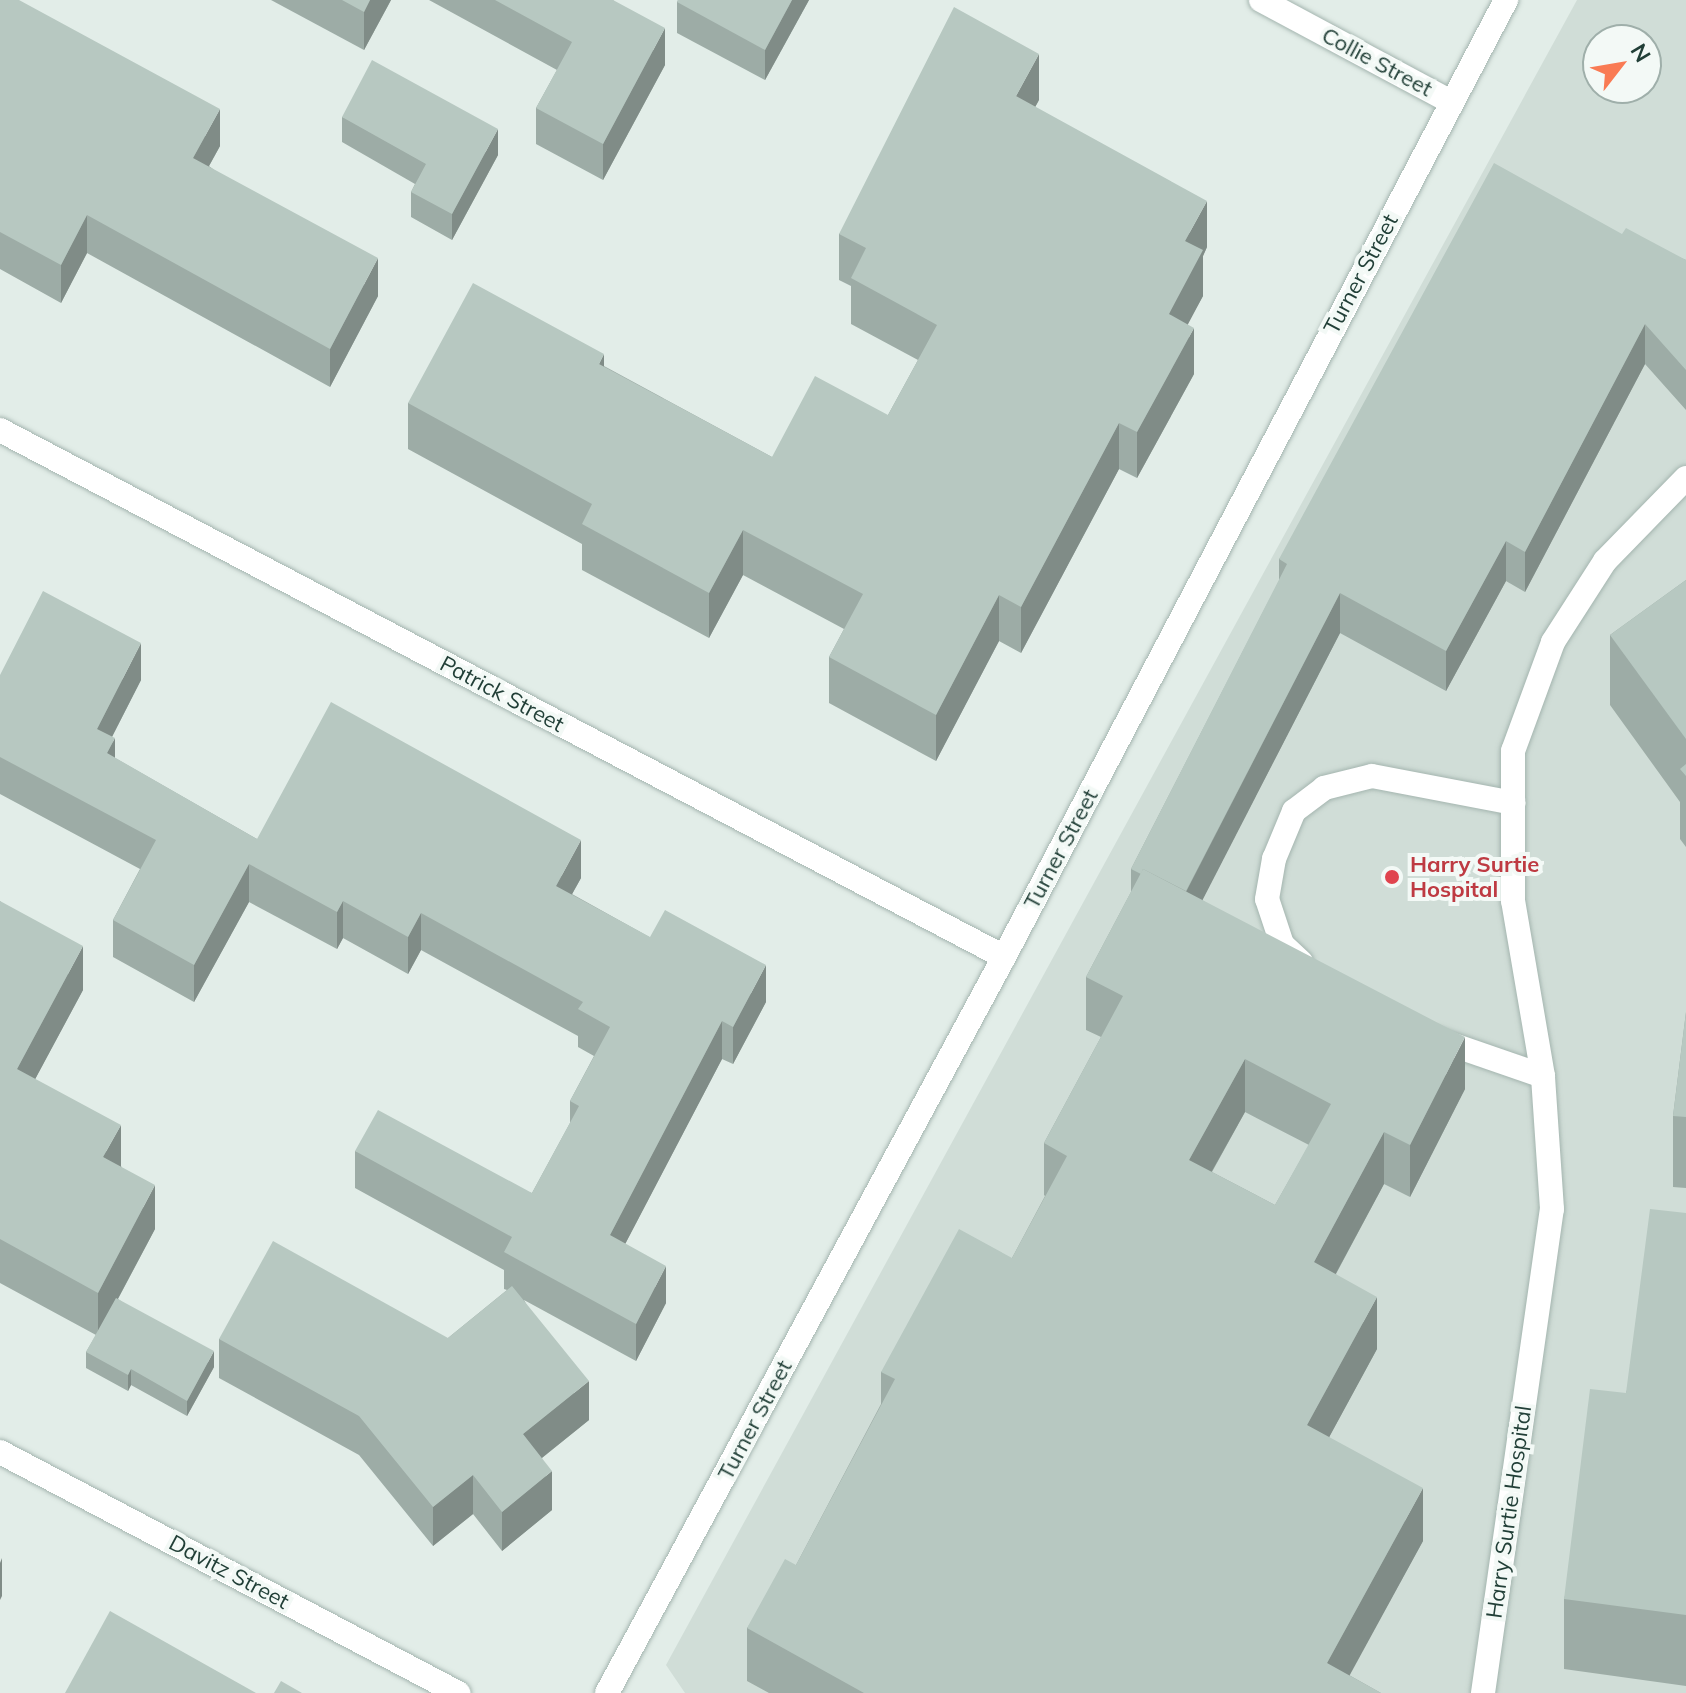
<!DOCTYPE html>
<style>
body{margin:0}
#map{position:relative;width:1686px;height:1693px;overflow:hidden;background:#e2ede8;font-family:Mulish,sans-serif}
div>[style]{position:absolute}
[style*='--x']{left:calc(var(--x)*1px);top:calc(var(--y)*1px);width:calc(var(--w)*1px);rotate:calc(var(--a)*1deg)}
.built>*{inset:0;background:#d0ddd7}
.roads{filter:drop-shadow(0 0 2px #a4b5af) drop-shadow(0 0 2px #a4b5af)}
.lane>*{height:24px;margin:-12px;padding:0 12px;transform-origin:12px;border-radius:12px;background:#fff}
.street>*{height:24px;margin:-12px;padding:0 12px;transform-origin:12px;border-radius:12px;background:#fff}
.wall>*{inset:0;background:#9daca6}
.shaded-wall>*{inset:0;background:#808c87}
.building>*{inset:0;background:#b7c8c1}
.dots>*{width:22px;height:22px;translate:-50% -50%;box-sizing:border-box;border:4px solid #f3f9f6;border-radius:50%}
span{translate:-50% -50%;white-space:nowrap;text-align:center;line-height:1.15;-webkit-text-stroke:8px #f3f9f6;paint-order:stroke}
.street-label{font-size:22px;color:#213f37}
.health-label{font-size:22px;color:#be3a42;font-weight:700}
.left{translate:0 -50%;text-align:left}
.north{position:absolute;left:1582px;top:24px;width:80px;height:80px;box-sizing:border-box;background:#f3f9f6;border:2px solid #9fafaa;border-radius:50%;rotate:59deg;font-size:22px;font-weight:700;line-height:32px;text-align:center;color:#213f37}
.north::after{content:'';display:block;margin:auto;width:28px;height:36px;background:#f97b54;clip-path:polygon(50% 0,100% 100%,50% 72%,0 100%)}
</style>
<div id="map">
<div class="built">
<div style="clip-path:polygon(evenodd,1577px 0,1686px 0,1686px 1693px,685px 1693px,666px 1665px,1577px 0,1598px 40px,1646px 40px,1646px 88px,1598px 88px,1598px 40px)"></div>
</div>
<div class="roads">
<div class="lane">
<div style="--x:1301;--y:962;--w:26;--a:-137"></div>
<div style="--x:1282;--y:944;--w:47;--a:-108.4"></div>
<div style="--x:1267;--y:899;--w:41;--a:-80.1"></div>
<div style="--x:1274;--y:859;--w:52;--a:-67.4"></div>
<div style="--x:1294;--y:811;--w:38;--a:-37"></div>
<div style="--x:1324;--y:788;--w:49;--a:-14"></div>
<div style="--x:1372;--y:776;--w:144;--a:10.8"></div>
<div style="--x:1436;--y:1039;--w:113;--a:19.1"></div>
<div style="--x:1483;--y:1693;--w:489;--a:-81.9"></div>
<div style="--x:1552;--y:1209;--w:133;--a:-93.9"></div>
<div style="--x:1543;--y:1076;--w:178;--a:-99.7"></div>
<div style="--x:1513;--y:901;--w:150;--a:-90"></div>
<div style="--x:1513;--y:751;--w:116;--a:-69.8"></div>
<div style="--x:1553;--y:642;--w:96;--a:-57.3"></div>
<div style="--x:1605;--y:561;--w:116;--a:-45.7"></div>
</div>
<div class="street">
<div style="--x:1261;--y:0;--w:216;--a:28.2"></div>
<div style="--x:0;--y:430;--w:1134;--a:27.69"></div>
<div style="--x:0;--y:1452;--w:518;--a:27.75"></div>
<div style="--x:607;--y:1693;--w:836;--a:-61.66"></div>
<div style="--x:1004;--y:957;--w:1081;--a:-62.32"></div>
</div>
</div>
<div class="wall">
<div style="clip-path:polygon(0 0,220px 146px,209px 166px,378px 296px,330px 387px,87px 253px,61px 303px,0 269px)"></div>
<div style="clip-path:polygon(271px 0,391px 0,364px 50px)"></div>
<div style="clip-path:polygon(429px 0,613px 0,665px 65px,603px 180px,536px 144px,536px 108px,557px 70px)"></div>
<div style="clip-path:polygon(678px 0,809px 0,765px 80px,677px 33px,677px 2px)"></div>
<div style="clip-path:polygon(1039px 100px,1035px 107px,1207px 247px,1203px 256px,1203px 296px,1187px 324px,1194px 374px,1137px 478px,1119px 469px,1021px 653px,999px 641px,936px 761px,829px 703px,829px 657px,844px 629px,743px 575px,709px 638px,582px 570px,582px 544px,408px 449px,408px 403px,604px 366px,772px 457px,888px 415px,918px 360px,851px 324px,851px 286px,839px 280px,839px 234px)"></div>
<div style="clip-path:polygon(342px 117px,498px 155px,452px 240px,411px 217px,411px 192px,415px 184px,342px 142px)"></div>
<div style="clip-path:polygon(evenodd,1622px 234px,1686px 260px,1686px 410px,1645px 364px,1525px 592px,1506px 581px,1446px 691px,1340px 633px,1202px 900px,1465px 1089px,1410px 1197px,1384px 1184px,1336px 1274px,1377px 1349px,1329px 1437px,1423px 1541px,1349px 1675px,1381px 1693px,769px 1693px,747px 1681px,747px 1628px,796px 1565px,881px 1404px,881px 1372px,1012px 1258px,1045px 1196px,1044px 1195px,1044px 1143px,1101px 1037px,1086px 1030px,1086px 977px,1131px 892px,1131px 869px,1279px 581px,1279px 559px,1622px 234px,1245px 1112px,1309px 1145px,1275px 1205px,1212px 1172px,1245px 1112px)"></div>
<div style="clip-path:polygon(1686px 580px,1686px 847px,1680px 839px,1680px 802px,1610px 705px,1610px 635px)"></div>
<div style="clip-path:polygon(0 675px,141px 680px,112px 737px,115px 758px,257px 839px,581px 878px,572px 894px,766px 1002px,733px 1064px,722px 1059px,625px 1244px,666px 1303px,636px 1361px,524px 1300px,589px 1420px,542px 1458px,552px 1510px,502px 1551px,473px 1514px,433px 1546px,359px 1455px,219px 1378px,219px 1339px,448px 1338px,507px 1290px,504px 1289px,504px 1270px,355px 1188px,355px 1151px,532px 1193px,570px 1123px,570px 1101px,594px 1056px,578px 1047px,578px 1036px,421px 950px,408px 974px,343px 938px,337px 949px,249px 902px,194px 1002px,113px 957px,113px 920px,140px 869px,0 794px)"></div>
<div style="clip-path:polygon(0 901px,83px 990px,35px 1079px,121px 1166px,155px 1229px,118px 1299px,214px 1367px,187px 1416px,131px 1385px,128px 1391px,86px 1368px,86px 1352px,96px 1335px,0 1283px)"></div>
<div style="clip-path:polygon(1686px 1012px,1686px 1188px,1673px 1187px,1673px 1116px)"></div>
<div style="clip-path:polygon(1686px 1213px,1686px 1686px,1564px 1669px,1564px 1599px,1626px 1393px)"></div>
</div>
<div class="shaded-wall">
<div style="clip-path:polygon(370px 0,391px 0,364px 50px,364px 12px)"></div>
<div style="clip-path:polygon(792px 0,809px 0,765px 80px,765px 50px)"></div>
<div style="clip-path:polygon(665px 28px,665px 65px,603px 180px,603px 144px)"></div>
<div style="clip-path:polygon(1039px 54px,1039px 100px,1016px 142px,1016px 96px)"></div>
<div style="clip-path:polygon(220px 109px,220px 146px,193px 195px,193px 158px)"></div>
<div style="clip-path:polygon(498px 129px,498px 155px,452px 240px,452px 214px)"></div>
<div style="clip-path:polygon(1207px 201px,1207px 247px,1203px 256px,1203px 296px,1169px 360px,1169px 314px,1185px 241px)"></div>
<div style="clip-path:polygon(87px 215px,87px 253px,61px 303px,61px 265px)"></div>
<div style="clip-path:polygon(378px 258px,378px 296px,330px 387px,330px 349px)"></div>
<div style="clip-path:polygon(1645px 324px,1645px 364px,1525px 592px,1525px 552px)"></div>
<div style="clip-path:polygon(1194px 328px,1194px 374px,1137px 478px,1137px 432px)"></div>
<div style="clip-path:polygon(604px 354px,604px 400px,599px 364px)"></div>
<div style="clip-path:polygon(1119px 423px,1119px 469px,1021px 653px,1021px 607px)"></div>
<div style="clip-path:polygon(743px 530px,743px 575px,709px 638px,709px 593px)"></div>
<div style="clip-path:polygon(1506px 541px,1506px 581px,1446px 691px,1446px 651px)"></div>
<div style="clip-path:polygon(1340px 593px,1340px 633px,1184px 936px,1184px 896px)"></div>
<div style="clip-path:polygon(999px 595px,999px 641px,936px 761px,936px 715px)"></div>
<div style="clip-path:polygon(141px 643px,141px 680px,97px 766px,97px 729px)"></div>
<div style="clip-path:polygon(115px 738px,115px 776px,107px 753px)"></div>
<div style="clip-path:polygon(581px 840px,581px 878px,556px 923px,556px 886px)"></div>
<div style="clip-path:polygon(249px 864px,249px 902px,194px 1002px,194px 965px)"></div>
<div style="clip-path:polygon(343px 901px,343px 938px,337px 949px,337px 912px)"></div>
<div style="clip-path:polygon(421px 913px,421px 950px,408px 974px,408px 937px)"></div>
<div style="clip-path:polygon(83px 946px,83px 990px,17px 1113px,17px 1069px)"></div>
<div style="clip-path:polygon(766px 965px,766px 1002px,733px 1064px,733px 1027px)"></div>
<div style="clip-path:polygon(722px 1021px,722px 1059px,610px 1273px,610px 1235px)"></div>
<div style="clip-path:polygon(1465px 1037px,1465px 1089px,1410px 1197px,1410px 1145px)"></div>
<div style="clip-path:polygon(1245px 1059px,1245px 1112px,1189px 1212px,1189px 1160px)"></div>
<div style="clip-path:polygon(121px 1125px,121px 1169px,103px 1157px)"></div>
<div style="clip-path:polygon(1384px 1132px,1384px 1184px,1314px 1314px,1314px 1262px)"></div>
<div style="clip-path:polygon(155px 1185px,155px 1229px,98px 1336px,98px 1293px)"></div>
<div style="clip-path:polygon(666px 1266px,666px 1303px,636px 1361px,636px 1324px)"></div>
<div style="clip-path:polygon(1377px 1297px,1377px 1349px,1307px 1478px,1307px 1425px)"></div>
<div style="clip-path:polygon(214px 1351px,214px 1367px,187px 1416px,187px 1401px)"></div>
<div style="clip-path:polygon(131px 1369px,131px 1385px,128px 1391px,128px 1375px)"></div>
<div style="clip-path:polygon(589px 1381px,589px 1420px,523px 1473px,523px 1434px)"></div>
<div style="clip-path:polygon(552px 1471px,552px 1510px,502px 1551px,502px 1512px)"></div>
<div style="clip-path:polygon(473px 1475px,473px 1514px,433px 1546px,433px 1507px)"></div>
<div style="clip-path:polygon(1423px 1488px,1423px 1541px,1340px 1693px,1327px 1663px)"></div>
<div style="clip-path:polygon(2px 1558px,2px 1596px,0 1600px,0 1563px)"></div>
</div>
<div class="building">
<div style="clip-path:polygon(0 0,19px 0,220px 109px,193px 158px,378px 258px,330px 349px,87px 215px,61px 265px,0 232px)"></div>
<div style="clip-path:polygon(342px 0,370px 0,364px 12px)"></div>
<div style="clip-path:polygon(495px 0,613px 0,665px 28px,603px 144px,536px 108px,572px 42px)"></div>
<div style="clip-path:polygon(678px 0,792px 0,765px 50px,677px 2px)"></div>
<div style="clip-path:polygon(954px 7px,1039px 54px,1016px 96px,1207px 201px,1185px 241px,1203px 250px,1169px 314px,1194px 328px,1137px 432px,1119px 423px,1021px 607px,999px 595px,936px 715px,829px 657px,863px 594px,743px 530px,709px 593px,582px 524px,592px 504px,408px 403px,473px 283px,604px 354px,599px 364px,772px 457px,815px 376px,888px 415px,937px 325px,851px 278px,866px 248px,839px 234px)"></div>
<div style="clip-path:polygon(372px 60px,498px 129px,452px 214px,411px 192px,426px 164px,342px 117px)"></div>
<div style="clip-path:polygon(1494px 163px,1622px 234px,1626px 228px,1686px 260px,1686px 370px,1645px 324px,1525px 552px,1506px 541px,1446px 651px,1340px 593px,1186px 891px,1143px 869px,1141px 874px,1131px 869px,1287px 564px,1279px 559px)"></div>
<div style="clip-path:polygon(1686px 580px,1686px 739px,1610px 635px)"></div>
<div style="clip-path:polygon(43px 591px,141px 643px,97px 729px,115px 738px,107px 753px,257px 839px,331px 702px,581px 840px,556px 886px,650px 937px,665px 910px,766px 965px,733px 1027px,722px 1021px,610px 1235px,666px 1266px,636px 1324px,504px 1252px,512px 1237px,355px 1151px,378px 1110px,532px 1193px,579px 1106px,570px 1101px,610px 1027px,578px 1009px,583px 1002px,421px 913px,408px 937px,343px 901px,337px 912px,249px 864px,194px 965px,113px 920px,156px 840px,0 757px,0 675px)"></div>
<div style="clip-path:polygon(1686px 764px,1686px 776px,1680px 769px)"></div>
<div style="clip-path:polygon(evenodd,1143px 869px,1465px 1037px,1410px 1145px,1384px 1132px,1314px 1262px,1377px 1297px,1307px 1425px,1423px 1488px,1327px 1663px,1381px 1693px,864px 1693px,747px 1628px,785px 1559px,796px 1565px,895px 1379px,881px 1372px,959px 1229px,1012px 1258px,1067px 1156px,1044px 1143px,1123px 996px,1086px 977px,1143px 869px,1245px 1059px,1331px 1104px,1275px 1205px,1189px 1160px,1245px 1059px)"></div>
<div style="clip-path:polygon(0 901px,83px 946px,17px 1069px,121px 1125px,103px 1157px,155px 1185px,98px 1293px,0 1239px)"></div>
<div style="clip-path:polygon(1686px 1012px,1686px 1117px,1673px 1116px)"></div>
<div style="clip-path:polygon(1650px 1209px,1686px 1213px,1686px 1615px,1564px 1599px,1590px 1389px,1626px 1393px)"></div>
<div style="clip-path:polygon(273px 1241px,448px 1338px,512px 1286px,589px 1381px,523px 1434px,552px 1471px,502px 1512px,473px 1475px,433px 1507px,359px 1416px,219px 1339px)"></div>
<div style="clip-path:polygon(116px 1298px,214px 1351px,187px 1401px,131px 1369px,128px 1375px,86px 1352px)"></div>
<div style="clip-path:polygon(110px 1611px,256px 1693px,65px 1693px)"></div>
<div style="clip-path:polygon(281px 1681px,302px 1693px,274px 1693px)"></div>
</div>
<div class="dots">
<div style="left:1392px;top:877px;background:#e0444e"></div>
</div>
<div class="street-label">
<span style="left:1377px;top:62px;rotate:28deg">Collie Street</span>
<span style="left:1361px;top:274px;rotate:-62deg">Turner Street</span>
<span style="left:502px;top:694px;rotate:28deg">Patrick Street</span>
<span style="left:1061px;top:849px;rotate:-62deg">Turner Street</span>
<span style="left:755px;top:1420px;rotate:-62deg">Turner Street</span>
<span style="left:1509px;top:1512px;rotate:-82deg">Harry Surtie Hospital</span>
<span style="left:229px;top:1572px;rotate:28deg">Davitz Street</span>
</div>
<div class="health-label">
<span class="left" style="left:1410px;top:877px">Harry Surtie<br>Hospital</span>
</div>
<div class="north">N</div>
</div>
